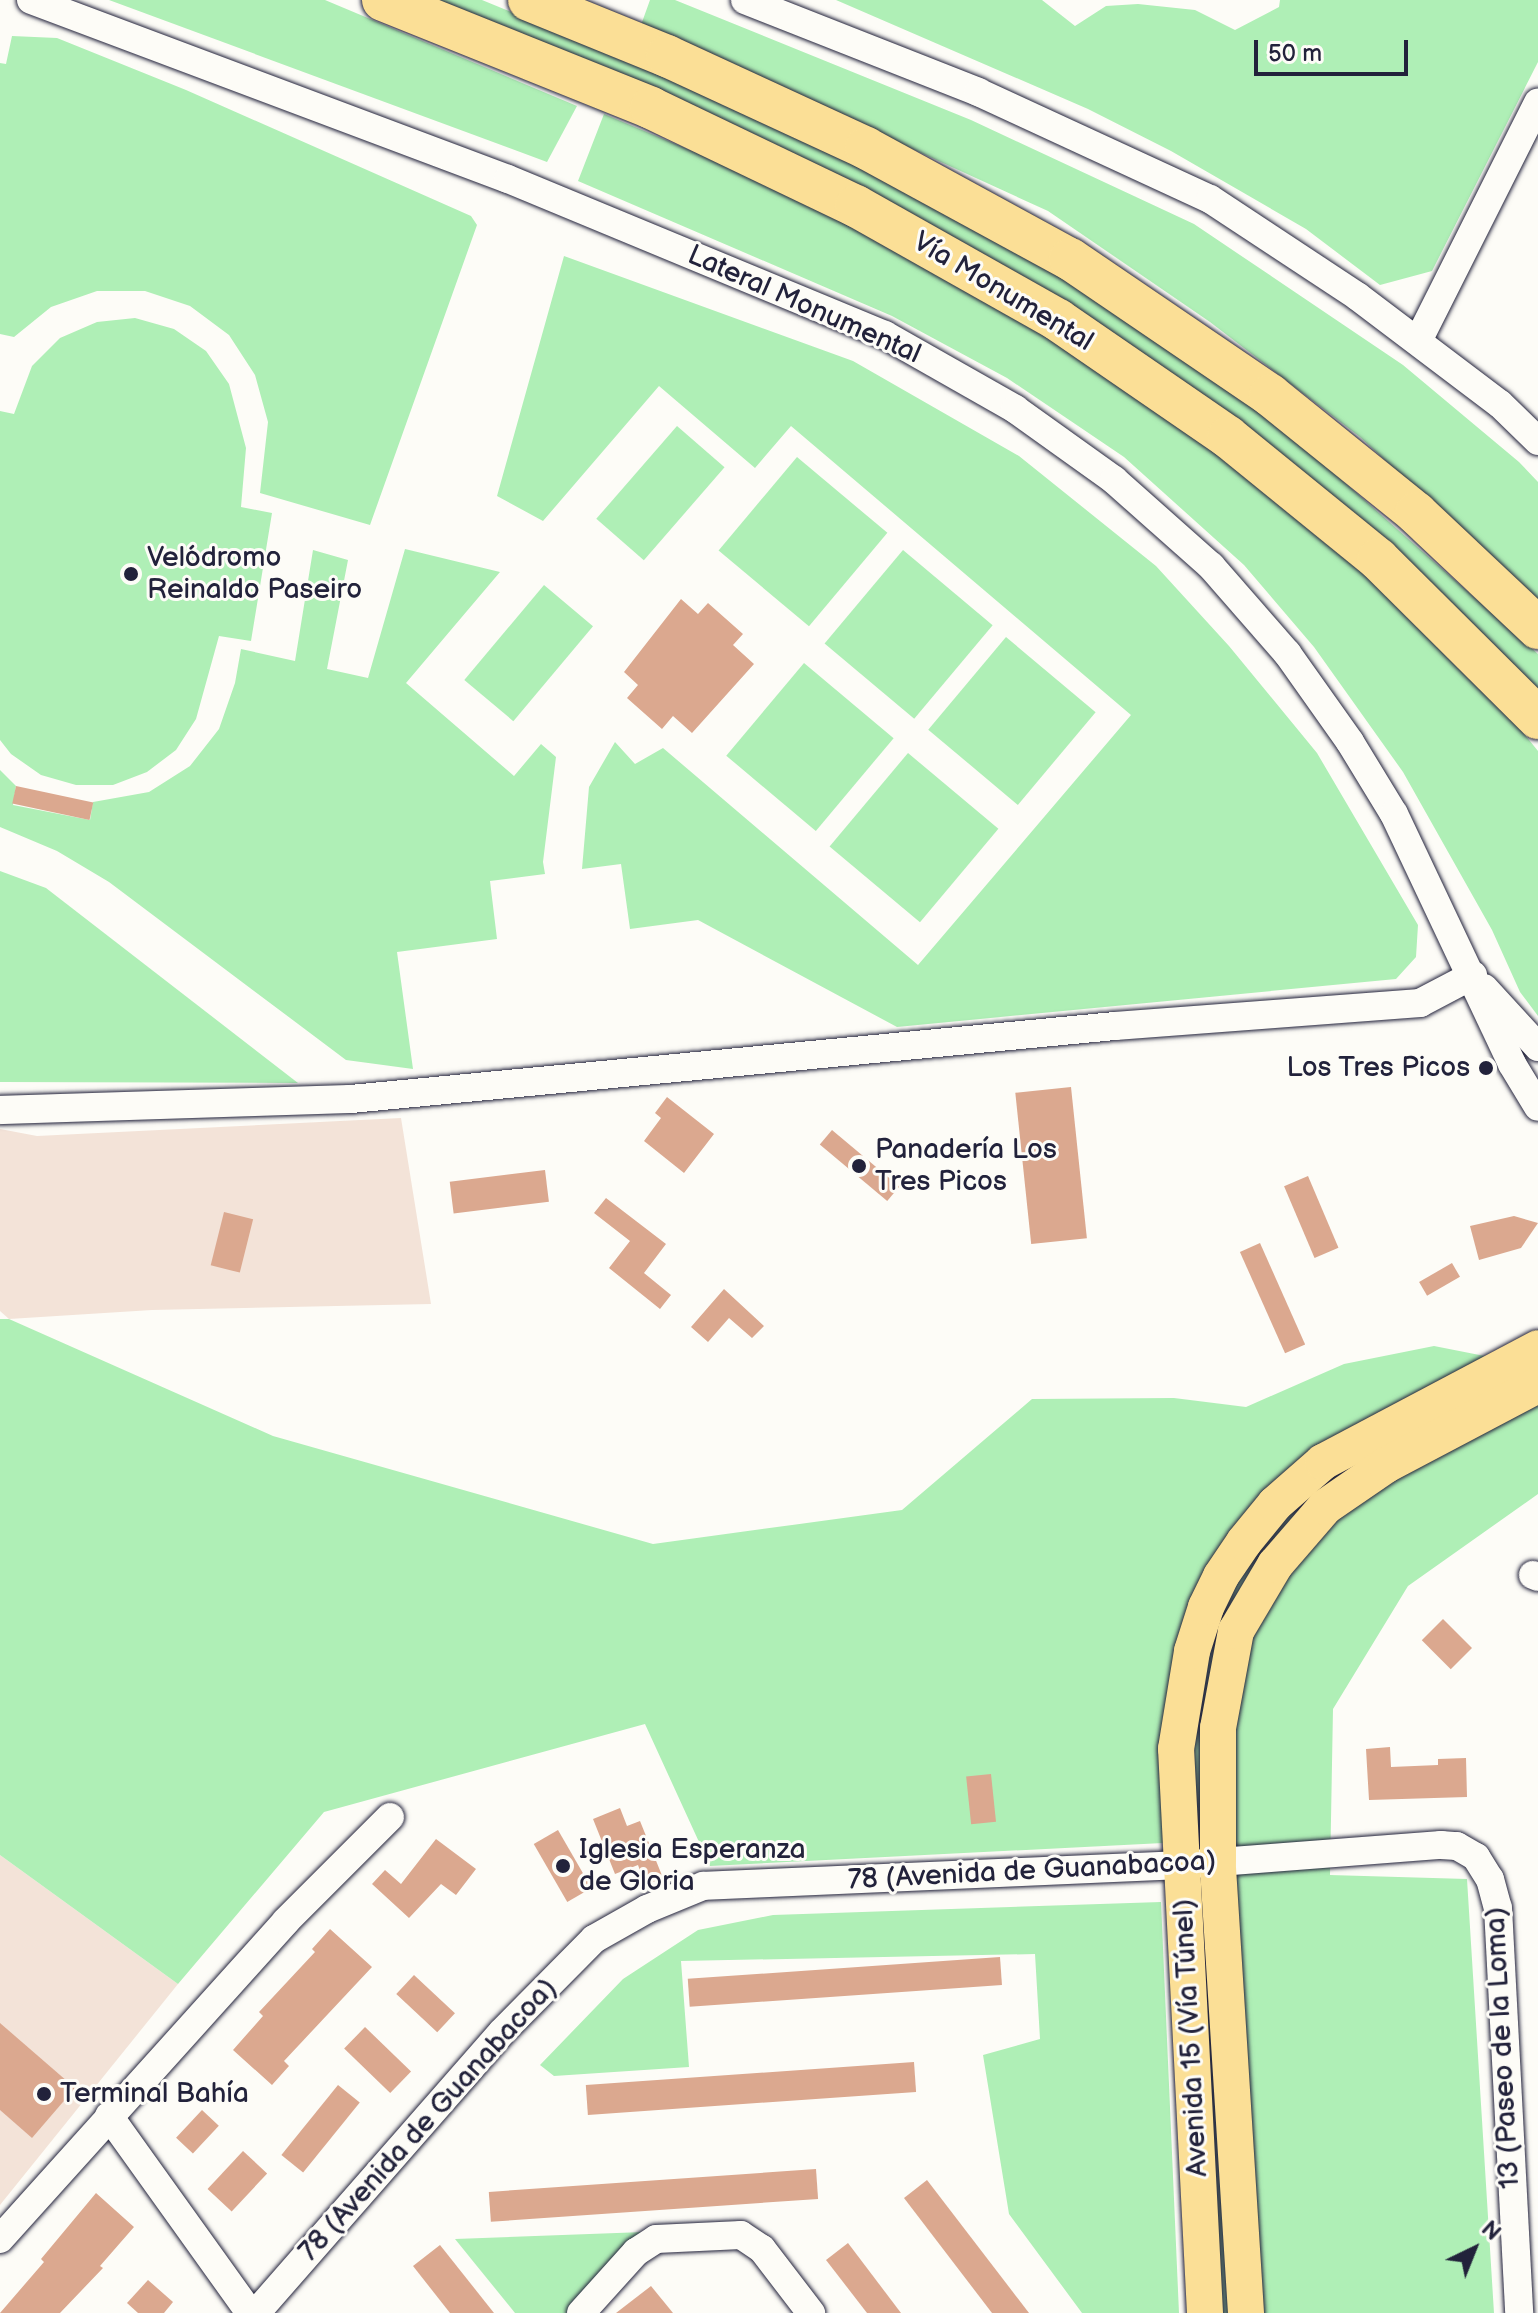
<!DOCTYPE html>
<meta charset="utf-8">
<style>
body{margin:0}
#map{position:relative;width:1538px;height:2313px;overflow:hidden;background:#fdfcf7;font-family:"Balsamiq Sans",sans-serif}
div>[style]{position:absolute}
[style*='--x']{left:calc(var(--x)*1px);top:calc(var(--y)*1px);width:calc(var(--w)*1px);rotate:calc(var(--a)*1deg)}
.built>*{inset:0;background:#f3e3d8}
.green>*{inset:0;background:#afefb6;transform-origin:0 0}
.building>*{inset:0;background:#dba88f;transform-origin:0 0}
.roads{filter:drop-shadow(0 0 2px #22223b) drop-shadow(0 0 2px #22223b)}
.minor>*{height:28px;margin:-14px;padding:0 14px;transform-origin:14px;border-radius:14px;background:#fdfcf7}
.major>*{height:36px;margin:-18px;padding:0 18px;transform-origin:18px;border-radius:18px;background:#fbdf96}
.highway>*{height:42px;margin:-21px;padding:0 21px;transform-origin:21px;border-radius:21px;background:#fbdf96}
.dots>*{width:22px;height:22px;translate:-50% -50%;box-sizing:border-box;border:4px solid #fdfcf7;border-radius:50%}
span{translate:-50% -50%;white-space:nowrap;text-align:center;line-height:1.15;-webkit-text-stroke:6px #fdfcf7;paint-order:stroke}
.street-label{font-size:28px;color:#22223b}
.poi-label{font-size:28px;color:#22223b}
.left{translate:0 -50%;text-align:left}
.right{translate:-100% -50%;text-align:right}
.north{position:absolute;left:1434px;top:2209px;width:80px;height:80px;-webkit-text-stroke:6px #fdfcf7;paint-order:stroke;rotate:43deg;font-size:22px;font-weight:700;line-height:32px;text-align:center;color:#22223b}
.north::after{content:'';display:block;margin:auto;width:28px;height:36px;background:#22223b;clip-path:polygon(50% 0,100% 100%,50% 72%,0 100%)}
.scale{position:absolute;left:1254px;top:40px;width:154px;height:36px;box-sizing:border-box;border:4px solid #22223b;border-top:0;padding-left:10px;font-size:24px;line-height:28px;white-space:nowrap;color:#22223b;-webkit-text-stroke:6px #fdfcf7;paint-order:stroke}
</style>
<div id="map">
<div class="built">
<div style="clip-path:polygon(401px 1118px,431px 1304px,152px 1310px,9px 1319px,0 1311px,0 1129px,37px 1136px)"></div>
<div style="clip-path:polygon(0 1855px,178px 1984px,0 2205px)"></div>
</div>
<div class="green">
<div style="clip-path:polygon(109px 0,325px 0,577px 106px,547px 162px)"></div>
<div style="clip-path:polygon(422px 0,482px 0,662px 74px,831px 152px,1071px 281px,1256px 404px,1538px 654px,1538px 700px,1236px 424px)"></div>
<div style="clip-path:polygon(650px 0,675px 0,971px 120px,1194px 224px,1403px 365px,1519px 462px,1538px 482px,1538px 602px,1360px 437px,1210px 322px,1048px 211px,641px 25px)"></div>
<div style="clip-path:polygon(836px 0,1042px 0,1075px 26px,1106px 6px,1138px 4px,1195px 10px,1235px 30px,1279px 7px,1280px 0,1538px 0,1538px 62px,1432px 271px,1380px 285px,1306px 229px,1171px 151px,1088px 109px)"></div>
<div style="clip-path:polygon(12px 36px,57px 38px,186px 90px,471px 216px,477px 225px,370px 525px,260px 493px,268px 422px,255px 375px,229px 335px,190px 306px,145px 291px,97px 291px,51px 307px,14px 337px,0 334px,0 63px,6px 64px)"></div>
<div style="clip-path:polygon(604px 114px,775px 186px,1039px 325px,1150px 396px,1320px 530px,1490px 692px,1538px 751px,1538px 1016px,1520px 992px,1492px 930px,1403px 772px,1314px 647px,1244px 565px,1124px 457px,1007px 378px,892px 316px,578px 181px)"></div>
<div style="clip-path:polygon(564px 256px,853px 361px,1019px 456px,1156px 566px,1229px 646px,1317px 753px,1418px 925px,1416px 957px,1396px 979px,897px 1027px,698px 920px,630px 929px,621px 864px,582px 869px,589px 787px,615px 742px,635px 764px,663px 748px,918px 965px,1131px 715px,791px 426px,755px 468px,659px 386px,543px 521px,497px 496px)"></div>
<div style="clip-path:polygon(135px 318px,174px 329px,206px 351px,229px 384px,246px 448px,241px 507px,272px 513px,251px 641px,219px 636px,196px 719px,176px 750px,147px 772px,113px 785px,76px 785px,41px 775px,11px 754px,0 740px,0 411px,14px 414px,32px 366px,60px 338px,97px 322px)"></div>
<div style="left:677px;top:426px;width:63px;height:123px;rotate:41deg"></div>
<div style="left:797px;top:457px;width:118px;height:122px;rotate:40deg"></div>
<div style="clip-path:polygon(405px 549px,500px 572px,406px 683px,514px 776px,541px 744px,556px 757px,543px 862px,545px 874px,490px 881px,497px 939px,397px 952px,413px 1069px,346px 1060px,109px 882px,57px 851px,0 827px,0 770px,16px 786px,13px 805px,90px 820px,93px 802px,149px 792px,190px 766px,219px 729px,235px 683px,241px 649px,295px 661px,313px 550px,348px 560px,327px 669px,368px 678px)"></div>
<div style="left:903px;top:550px;width:117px;height:122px;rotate:40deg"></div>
<div style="left:544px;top:585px;width:64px;height:124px;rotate:40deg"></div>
<div style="left:1006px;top:637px;width:117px;height:121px;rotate:40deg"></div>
<div style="left:804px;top:663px;width:117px;height:121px;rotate:40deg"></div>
<div style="left:908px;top:753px;width:118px;height:122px;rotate:40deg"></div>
<div style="clip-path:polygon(0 871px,46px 888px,298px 1083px,0 1082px)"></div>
<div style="clip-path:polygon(0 1319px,9px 1319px,273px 1436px,653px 1544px,902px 1510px,1032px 1399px,1174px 1398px,1246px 1407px,1344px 1364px,1434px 1346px,1515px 1362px,1538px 1392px,1538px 1494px,1408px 1586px,1333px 1709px,1330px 1875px,1467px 1879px,1494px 2313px,1257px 2313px,1222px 1840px,710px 1866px,645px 1724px,324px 1812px,178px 1984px,0 1855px)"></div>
<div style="clip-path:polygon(1161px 1902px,1179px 2313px,1082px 2313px,1009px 2214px,983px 2055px,1040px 2039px,1035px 1954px,681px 1961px,689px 2067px,554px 2076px,540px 2065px,623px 1979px,698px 1930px,773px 1915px)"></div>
<div style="clip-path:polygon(1198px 1914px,1204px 1914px,1211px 2048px,1219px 2067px,1232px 2313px,1216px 2313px)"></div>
<div style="clip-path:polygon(644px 2232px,566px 2313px,515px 2313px,455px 2239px)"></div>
</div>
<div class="building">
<div style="clip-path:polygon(681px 599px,698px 614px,708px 603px,743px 634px,733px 645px,754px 664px,692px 733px,673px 716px,662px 729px,627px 698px,638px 685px,624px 672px)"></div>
<div style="left:16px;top:786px;width:79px;height:18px;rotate:12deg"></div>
<div style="left:1071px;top:1087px;width:152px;height:56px;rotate:84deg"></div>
<div style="clip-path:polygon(667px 1097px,714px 1134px,684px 1173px,644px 1141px,661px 1118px,655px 1113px)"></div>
<div style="left:832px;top:1130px;width:88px;height:19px;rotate:40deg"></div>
<div style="left:545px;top:1170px;width:32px;height:96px;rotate:83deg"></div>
<div style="left:1308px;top:1176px;width:78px;height:26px;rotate:67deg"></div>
<div style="clip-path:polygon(606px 1198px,666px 1244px,644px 1273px,671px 1295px,660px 1309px,609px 1268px,630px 1241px,594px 1213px)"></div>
<div style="left:224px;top:1212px;width:30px;height:55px;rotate:14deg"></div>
<div style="clip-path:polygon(1514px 1216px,1538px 1223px,1521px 1248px,1479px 1260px,1470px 1226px)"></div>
<div style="left:1260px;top:1243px;width:111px;height:22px;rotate:66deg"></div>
<div style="left:1452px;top:1263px;width:16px;height:38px;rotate:60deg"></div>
<div style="clip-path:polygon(724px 1289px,764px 1326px,752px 1338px,729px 1318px,708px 1342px,691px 1327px)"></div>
<div style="left:1443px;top:1619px;width:41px;height:30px;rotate:45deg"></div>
<div style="clip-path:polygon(1390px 1747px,1391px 1767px,1438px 1765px,1438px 1759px,1466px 1758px,1467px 1797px,1369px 1800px,1366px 1749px)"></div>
<div style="left:991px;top:1774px;width:48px;height:25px;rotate:84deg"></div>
<div style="clip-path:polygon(620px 1808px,627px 1826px,640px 1821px,663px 1878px,645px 1885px,638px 1865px,615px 1874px,593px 1819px)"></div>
<div style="left:558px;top:1830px;width:67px;height:28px;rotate:60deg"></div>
<div style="clip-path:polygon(436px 1839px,476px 1869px,456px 1895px,441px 1884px,409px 1918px,372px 1884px,385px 1870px,401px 1884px)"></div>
<div style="clip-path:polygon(330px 1929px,372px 1967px,284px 2061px,289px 2066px,272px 2085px,233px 2050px,263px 2016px,259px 2012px,315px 1952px,312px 1949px)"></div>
<div style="left:1000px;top:1957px;width:28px;height:313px;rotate:86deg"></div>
<div style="left:414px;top:1975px;width:56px;height:26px;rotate:43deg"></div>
<div style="clip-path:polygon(0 2023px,75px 2088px,32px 2138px,0 2110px)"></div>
<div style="left:365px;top:2027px;width:64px;height:30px;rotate:44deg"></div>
<div style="left:914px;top:2062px;width:30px;height:329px;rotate:86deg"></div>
<div style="left:338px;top:2085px;width:28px;height:90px;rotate:39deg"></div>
<div style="left:202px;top:2110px;width:23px;height:38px;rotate:43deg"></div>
<div style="left:243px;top:2151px;width:33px;height:52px;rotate:43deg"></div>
<div style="left:816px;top:2169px;width:30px;height:328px;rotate:86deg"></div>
<div style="clip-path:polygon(927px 2180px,1029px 2313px,992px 2313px,904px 2198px)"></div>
<div style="clip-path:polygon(96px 2193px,134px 2227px,100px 2266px,103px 2268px,60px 2313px,0 2313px,44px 2262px,41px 2259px)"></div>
<div style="clip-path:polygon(848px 2243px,901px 2313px,867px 2313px,826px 2260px)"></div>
<div style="clip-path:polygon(440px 2245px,494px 2313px,450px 2313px,413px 2266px)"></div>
<div style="clip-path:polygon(148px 2280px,173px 2302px,164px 2313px,138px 2313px,127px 2303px)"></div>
<div style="clip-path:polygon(651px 2286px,673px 2313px,616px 2313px)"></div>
</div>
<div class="roads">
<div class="minor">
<div style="--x:31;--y:0;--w:509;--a:20.57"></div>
<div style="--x:508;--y:179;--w:408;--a:22.5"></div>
<div style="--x:885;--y:335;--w:150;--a:29.6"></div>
<div style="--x:1015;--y:409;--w:122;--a:35.6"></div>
<div style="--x:1114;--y:480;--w:130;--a:41.6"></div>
<div style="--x:1211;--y:566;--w:116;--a:48.9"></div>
<div style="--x:1287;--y:653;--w:109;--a:54.7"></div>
<div style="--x:1350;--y:742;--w:84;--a:58.6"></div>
<div style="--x:1394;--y:814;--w:276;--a:64.7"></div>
<div style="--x:1512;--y:1064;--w:50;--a:58.8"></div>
<div style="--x:745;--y:0;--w:251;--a:21.5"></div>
<div style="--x:978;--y:92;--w:255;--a:24.8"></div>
<div style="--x:1210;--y:199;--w:176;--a:33.4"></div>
<div style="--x:1357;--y:296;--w:179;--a:37.1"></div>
<div style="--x:1500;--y:404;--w:53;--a:44.2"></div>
<div style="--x:1418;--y:341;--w:267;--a:-63.3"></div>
<div style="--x:1484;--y:988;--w:80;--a:47.5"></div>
<div style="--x:0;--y:1110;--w:351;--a:-1.8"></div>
<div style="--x:351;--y:1099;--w:767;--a:-5.46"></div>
<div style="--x:1115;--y:1026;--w:306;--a:-4.3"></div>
<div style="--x:1420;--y:1003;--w:60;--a:-27.8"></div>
<div style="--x:1533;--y:1575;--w:5;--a:22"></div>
<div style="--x:109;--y:2116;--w:242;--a:54.4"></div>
<div style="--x:0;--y:2239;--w:428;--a:-48"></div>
<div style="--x:286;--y:1921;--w:147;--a:-45"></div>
<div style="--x:256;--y:2313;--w:373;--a:-48.8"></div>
<div style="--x:502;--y:2032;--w:131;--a:-45.3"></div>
<div style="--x:594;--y:1939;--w:61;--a:-29.5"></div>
<div style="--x:647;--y:1909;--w:61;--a:-22.3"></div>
<div style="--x:703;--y:1886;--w:477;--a:-2.5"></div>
<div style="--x:1180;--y:1865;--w:262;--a:-4.4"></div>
<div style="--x:1441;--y:1845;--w:16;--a:4"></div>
<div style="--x:1457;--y:1846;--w:22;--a:30"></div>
<div style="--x:1476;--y:1857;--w:26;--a:58"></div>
<div style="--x:1490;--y:1879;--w:30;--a:75"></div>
<div style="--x:1498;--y:1908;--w:406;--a:87"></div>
<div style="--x:581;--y:2313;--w:82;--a:-48"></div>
<div style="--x:636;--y:2252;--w:24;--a:-33"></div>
<div style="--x:656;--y:2239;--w:85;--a:-2.7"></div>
<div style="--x:741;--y:2235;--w:25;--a:34"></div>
<div style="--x:762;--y:2249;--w:81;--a:52.6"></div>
</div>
<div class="major">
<div style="--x:1205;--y:2313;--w:565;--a:-92.94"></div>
<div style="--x:1176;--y:1749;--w:99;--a:-80.7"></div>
<div style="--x:1192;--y:1651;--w:46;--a:-72.3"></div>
<div style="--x:1206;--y:1607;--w:34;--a:-64"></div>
<div style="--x:1221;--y:1576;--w:41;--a:-55.9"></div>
<div style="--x:1244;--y:1542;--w:49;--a:-50.8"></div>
<div style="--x:1275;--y:1504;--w:64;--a:-41.2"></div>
<div style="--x:1323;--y:1462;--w:243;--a:-27.9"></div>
<div style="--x:1246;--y:2313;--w:452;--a:-93.6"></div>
<div style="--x:1218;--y:1862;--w:134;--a:-90"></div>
<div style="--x:1218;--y:1728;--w:99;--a:-79.5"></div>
<div style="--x:1236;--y:1631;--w:77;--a:-59.4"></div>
<div style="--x:1275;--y:1565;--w:77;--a:-49.2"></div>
<div style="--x:1325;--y:1507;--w:74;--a:-34.5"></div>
<div style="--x:1386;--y:1465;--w:172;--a:-27.8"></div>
</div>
<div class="highway">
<div style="--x:383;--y:0;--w:289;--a:21.9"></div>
<div style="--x:651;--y:108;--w:227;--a:25.6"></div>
<div style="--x:856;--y:206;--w:232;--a:29.4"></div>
<div style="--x:1058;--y:320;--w:206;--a:34.5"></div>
<div style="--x:1228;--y:437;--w:193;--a:39.1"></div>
<div style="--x:1378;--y:559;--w:226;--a:44.8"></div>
<div style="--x:529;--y:0;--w:149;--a:22.1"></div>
<div style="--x:667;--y:56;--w:219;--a:24.8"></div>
<div style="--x:866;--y:148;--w:232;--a:28.6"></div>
<div style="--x:1070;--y:259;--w:242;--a:34.2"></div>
<div style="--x:1270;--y:395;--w:188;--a:38.9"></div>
<div style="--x:1416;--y:513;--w:168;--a:43.3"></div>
</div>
</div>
<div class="dots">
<div style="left:131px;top:574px;background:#22223b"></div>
<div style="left:1486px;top:1068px;background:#22223b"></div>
<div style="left:859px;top:1166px;background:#22223b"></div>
<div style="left:563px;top:1866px;background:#22223b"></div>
<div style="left:44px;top:2094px;background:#22223b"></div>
</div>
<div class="street-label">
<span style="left:1003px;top:292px;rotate:31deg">Vía Monumental</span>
<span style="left:804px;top:305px;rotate:24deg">Lateral Monumental</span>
<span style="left:1032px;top:1871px;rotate:-3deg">78 (Avenida de Guanabacoa)</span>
<span style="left:1191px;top:2038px;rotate:-93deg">Avenida 15 (Vía Túnel)</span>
<span style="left:1503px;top:2048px;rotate:-93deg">13 (Paseo de la Loma)</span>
<span style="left:428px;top:2120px;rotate:-48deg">78 (Avenida de Guanabacoa)</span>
</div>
<div class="poi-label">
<span class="left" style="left:147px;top:574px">Velódromo<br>Reinaldo Paseiro</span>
<span class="right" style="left:1470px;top:1068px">Los Tres Picos</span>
<span class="left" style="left:875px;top:1166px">Panadería Los<br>Tres Picos</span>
<span class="left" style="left:579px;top:1866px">Iglesia Esperanza<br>de Gloria</span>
<span class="left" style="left:60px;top:2094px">Terminal Bahía</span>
</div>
<div class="north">N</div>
<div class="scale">50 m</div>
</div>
